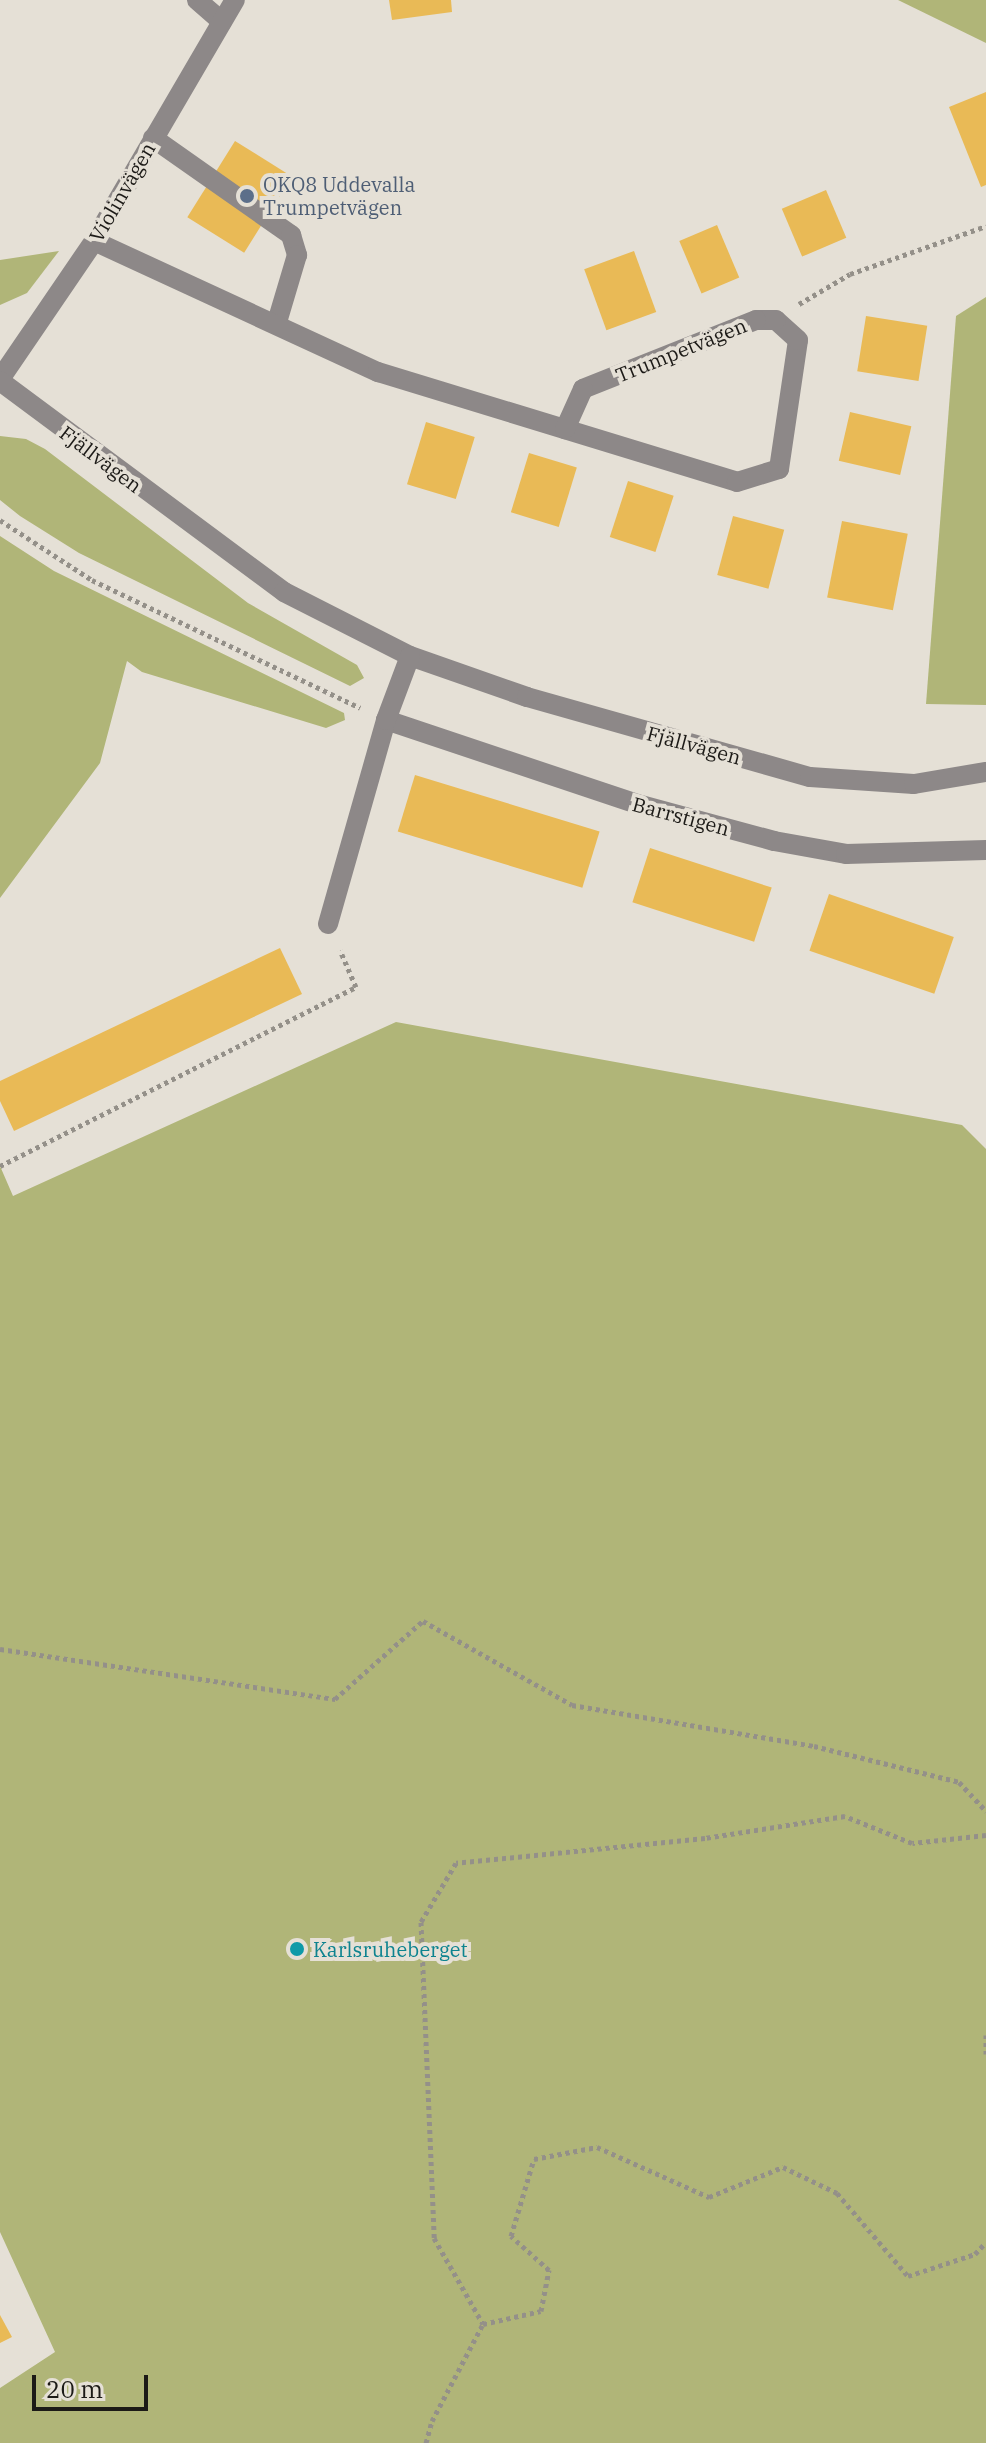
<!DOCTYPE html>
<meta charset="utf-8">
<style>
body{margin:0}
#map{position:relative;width:986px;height:2443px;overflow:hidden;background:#e5e0d6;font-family:"IBM Plex Serif",serif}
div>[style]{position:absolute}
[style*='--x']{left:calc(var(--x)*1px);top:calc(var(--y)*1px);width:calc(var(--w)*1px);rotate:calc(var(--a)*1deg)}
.green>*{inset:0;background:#b0b578}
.building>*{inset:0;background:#e9ba56;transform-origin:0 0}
.path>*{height:5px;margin-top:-2.5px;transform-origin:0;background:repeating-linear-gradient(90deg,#949089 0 4px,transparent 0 8px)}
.minor>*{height:20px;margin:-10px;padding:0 10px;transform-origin:10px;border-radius:10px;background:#8d8888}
.dots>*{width:22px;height:22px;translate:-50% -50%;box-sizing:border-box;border:4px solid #e5e0d6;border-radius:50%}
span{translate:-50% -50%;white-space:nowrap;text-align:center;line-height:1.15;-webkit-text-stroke:8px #e5e0d6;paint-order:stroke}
.service-label{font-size:20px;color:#4e5e75}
.left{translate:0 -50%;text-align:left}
.street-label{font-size:20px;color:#1c1a17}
.culture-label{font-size:20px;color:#0d838f}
.scale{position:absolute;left:32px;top:2375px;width:116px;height:36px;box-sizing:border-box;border:4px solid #1c1a17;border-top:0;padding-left:10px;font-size:24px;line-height:28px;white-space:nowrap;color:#1c1a17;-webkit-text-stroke:6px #e5e0d6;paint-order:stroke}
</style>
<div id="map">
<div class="green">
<div style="clip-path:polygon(898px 0,986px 0,986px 43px)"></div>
<div style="clip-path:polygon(59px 251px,27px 293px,0 305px,0 260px)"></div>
<div style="clip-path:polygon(986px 297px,986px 705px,926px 704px,956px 316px)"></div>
<div style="clip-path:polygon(0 436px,26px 439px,45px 449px,248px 603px,357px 665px,364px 678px,350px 686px,79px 553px,20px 516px,0 500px)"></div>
<div style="clip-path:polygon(0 536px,54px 571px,344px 713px,345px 720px,326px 728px,142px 672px,127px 661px,100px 763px,0 898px)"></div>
<div style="clip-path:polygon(396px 1022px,962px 1125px,986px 1149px,986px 2443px,0 2443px,0 2388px,55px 2352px,0 2232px,0 1166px,13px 1196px)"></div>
</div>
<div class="building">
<div style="clip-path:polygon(389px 0,451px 0,452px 12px,392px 20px)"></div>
<div style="clip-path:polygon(986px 92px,986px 185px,981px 187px,949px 107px)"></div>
<div style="left:235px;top:141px;width:67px;height:90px;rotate:32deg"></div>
<div style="left:826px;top:190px;width:52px;height:48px;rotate:67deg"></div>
<div style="left:717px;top:225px;width:57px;height:41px;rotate:67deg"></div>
<div style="left:634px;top:251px;width:65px;height:53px;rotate:70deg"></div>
<div style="left:866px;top:316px;width:62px;height:56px;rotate:9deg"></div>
<div style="left:850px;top:412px;width:63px;height:50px;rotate:13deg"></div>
<div style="left:426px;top:422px;width:51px;height:65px;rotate:17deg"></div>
<div style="left:529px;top:453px;width:50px;height:62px;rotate:17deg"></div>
<div style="left:628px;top:481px;width:48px;height:59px;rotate:18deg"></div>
<div style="left:733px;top:516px;width:53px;height:61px;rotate:15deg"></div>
<div style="left:842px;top:521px;width:67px;height:78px;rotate:11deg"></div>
<div style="left:415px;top:775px;width:193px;height:59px;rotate:17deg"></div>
<div style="left:650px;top:848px;width:128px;height:57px;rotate:18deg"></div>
<div style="left:829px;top:894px;width:132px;height:60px;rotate:19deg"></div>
<div style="clip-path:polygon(280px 948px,302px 994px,14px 1131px,0 1101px,0 1081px)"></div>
<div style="clip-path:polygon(0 2315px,12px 2337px,0 2343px)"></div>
</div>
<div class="path">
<div style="--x:799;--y:304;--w:59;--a:-30.5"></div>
<div style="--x:850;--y:274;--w:144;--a:-19.4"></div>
<div style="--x:0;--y:520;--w:110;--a:33.1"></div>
<div style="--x:92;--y:580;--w:297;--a:25.5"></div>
<div style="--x:0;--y:1166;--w:398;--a:-26.7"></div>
<div style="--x:356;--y:987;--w:40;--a:-113.4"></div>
<div style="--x:0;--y:1649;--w:339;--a:8.5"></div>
<div style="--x:335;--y:1699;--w:118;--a:-41.6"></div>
<div style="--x:423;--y:1621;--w:171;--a:29.4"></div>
<div style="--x:572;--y:1705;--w:245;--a:9.6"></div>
<div style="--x:814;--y:1746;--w:149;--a:13.9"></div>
<div style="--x:959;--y:1782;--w:40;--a:47"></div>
<div style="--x:986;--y:1835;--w:74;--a:173.8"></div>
<div style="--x:912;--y:1843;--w:72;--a:-158.1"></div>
<div style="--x:845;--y:1816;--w:142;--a:171.1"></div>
<div style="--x:705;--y:1838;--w:250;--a:174.3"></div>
<div style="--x:456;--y:1863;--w:69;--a:120.7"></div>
<div style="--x:421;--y:1922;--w:316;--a:87.6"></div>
<div style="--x:434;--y:2238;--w:99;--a:60.3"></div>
<div style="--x:483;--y:2324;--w:59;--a:-12.6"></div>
<div style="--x:541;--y:2311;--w:42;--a:-79"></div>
<div style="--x:549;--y:2270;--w:51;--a:-138.2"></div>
<div style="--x:511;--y:2236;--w:80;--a:-73.4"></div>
<div style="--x:534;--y:2159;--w:64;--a:-10.8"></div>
<div style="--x:597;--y:2147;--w:123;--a:24.1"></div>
<div style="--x:709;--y:2197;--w:80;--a:-22.1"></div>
<div style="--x:783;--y:2167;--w:60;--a:25.7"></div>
<div style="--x:837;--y:2193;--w:109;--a:49.5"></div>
<div style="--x:908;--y:2276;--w:71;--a:-18.2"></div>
<div style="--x:975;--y:2254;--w:16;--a:-47"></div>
<div style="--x:986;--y:2035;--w:19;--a:90"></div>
<div style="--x:426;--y:2443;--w:23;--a:-75"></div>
<div style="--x:432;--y:2421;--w:110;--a:-62.3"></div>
</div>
<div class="minor">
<div style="--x:197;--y:0;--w:33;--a:41"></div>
<div style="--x:153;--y:138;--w:169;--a:35.1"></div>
<div style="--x:291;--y:235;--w:21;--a:73"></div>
<div style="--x:297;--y:255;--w:70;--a:106.6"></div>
<div style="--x:94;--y:241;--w:313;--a:24.8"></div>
<div style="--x:378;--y:372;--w:375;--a:17"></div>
<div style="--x:737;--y:482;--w:44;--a:-17.2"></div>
<div style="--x:779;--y:469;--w:130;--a:-81.6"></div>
<div style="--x:798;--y:340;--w:30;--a:-138"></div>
<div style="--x:776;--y:320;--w:20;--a:180"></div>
<div style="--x:756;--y:320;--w:186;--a:158.3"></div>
<div style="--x:583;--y:389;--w:44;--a:114.2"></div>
<div style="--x:0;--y:379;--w:167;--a:-55.7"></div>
<div style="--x:94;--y:241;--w:279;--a:-59.7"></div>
<div style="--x:0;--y:381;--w:354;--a:36.6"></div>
<div style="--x:284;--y:592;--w:141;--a:26.9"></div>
<div style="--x:410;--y:656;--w:124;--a:19.3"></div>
<div style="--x:527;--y:697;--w:294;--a:15.8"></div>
<div style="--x:810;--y:777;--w:104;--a:3.9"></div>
<div style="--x:914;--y:784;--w:73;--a:-9.5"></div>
<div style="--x:386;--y:720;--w:265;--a:18.5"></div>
<div style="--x:637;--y:804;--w:142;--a:15.1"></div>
<div style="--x:774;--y:841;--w:73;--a:10.2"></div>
<div style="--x:846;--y:854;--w:140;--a:-1.6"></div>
<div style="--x:328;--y:924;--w:212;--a:-74.1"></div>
<div style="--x:386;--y:720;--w:68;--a:-69.4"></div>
</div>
<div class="dots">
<div style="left:247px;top:196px;background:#5c6f8a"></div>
<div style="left:297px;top:1949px;background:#0f9aa8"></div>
</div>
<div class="service-label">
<span class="left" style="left:263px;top:196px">OKQ8 Uddevalla<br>Trumpetvägen</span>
</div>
<div class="street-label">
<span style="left:122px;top:192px;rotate:-60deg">Violinvägen</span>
<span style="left:681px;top:350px;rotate:-22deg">Trumpetvägen</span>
<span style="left:101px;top:459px;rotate:37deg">Fjällvägen</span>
<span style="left:694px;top:745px;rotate:15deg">Fjällvägen</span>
<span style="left:681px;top:816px;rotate:15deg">Barrstigen</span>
</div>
<div class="culture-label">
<span class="left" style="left:313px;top:1949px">Karlsruheberget</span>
</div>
<div class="scale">20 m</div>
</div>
